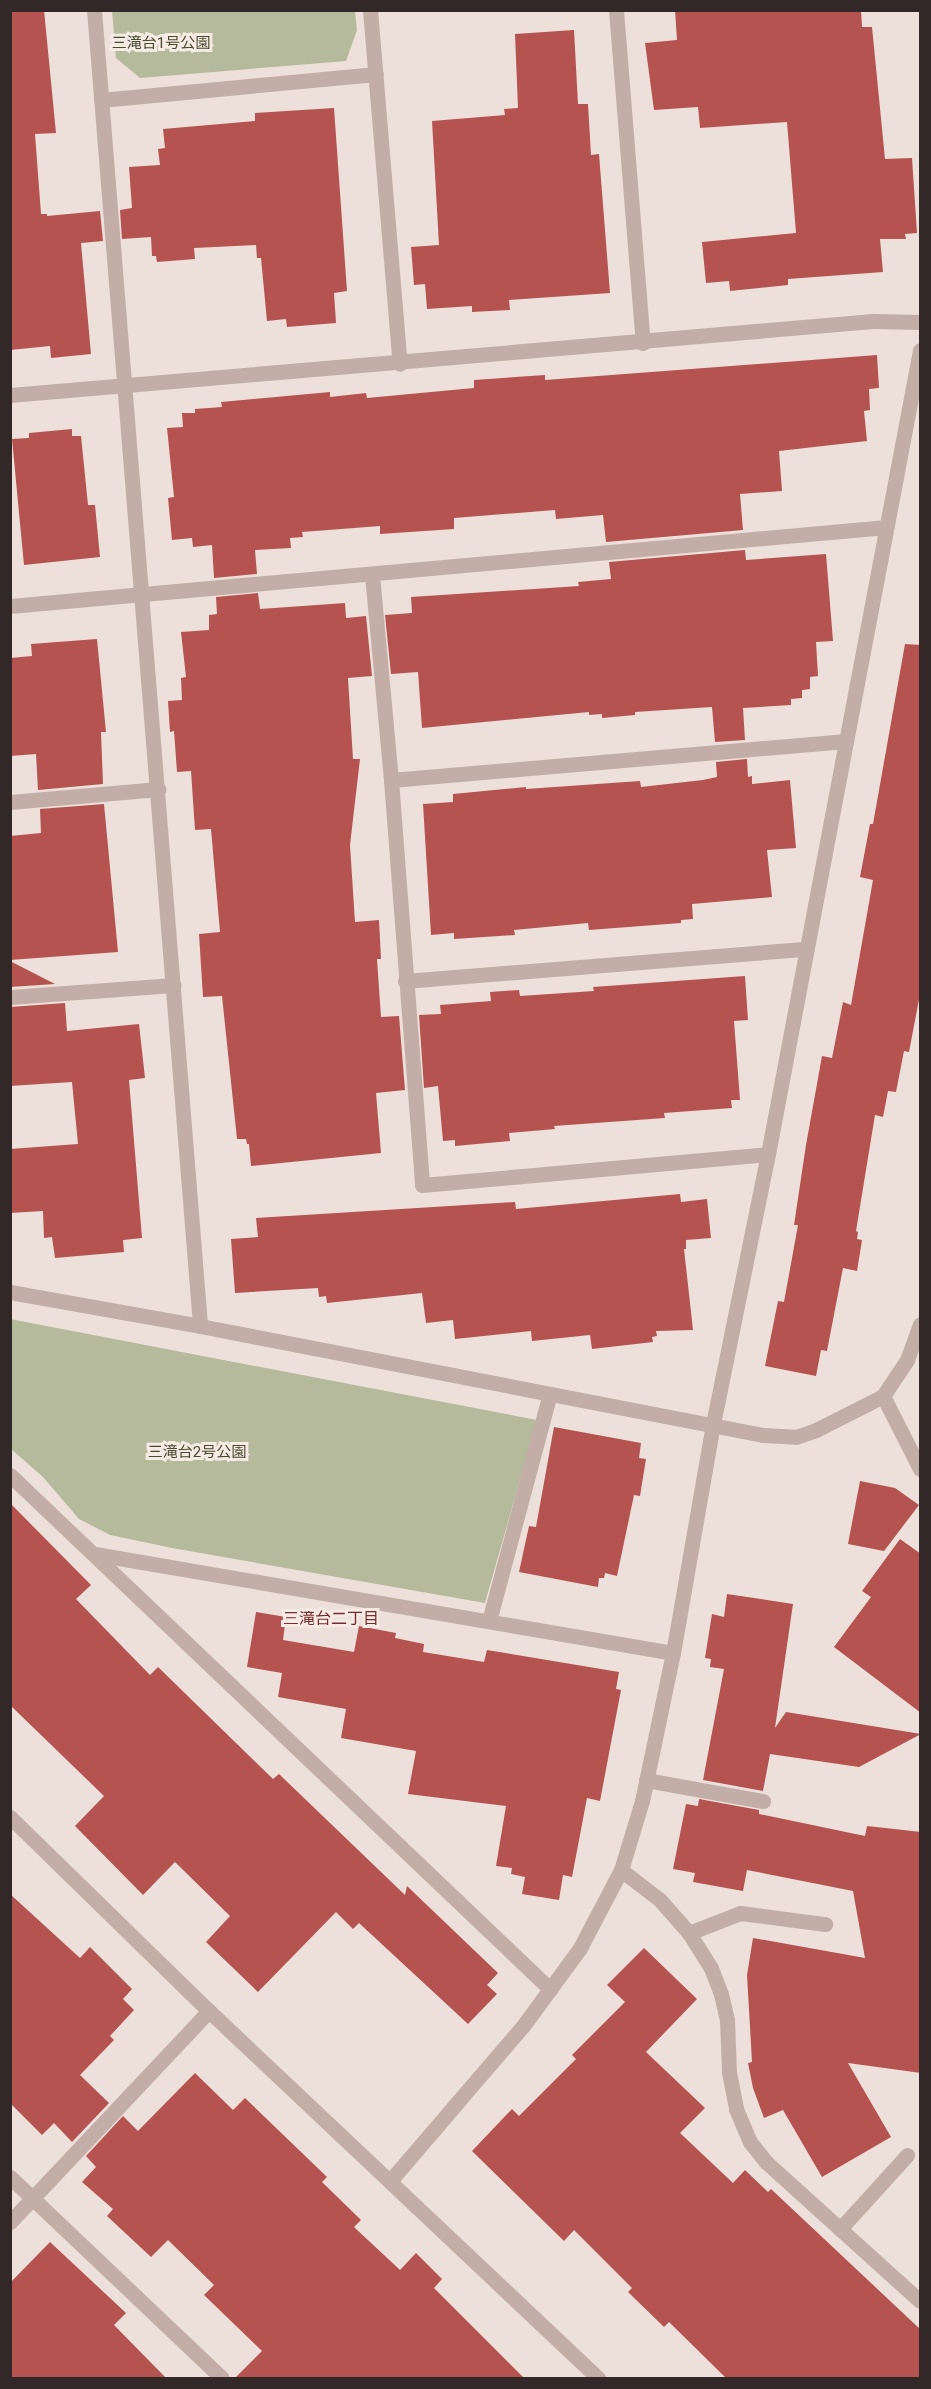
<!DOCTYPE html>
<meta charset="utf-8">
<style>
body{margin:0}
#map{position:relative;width:931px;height:2389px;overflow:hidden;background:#ede0da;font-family:Roboto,"Noto Sans JP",sans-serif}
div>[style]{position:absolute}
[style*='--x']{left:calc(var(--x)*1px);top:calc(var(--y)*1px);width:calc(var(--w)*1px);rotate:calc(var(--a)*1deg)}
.green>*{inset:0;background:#b6ba9c}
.building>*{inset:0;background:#b45350}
.minor>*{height:15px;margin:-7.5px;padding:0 7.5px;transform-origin:7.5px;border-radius:7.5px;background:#c3aea7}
span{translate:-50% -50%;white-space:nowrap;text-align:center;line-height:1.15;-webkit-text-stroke:6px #f6eae5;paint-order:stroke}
.park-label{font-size:15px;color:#474c2e}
.neighbourhood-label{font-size:16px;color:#742d2b}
.frame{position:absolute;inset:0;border:12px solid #312827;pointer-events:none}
</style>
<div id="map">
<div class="green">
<div style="clip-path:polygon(112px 11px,355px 11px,357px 30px,346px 61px,140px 78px,116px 58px)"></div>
<div style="clip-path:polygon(10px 1319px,537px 1420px,485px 1603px,172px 1548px,110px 1535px,79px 1519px,43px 1477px,11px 1449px)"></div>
</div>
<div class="building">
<div style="clip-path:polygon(10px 10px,44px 10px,56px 133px,35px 134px,41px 214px,47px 214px,47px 216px,100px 211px,103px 241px,81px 243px,91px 354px,51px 358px,50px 346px,10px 350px)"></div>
<div style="clip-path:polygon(675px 10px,861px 10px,862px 27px,872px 27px,885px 159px,912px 158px,917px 233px,905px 234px,906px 239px,880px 239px,883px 272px,788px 279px,788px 285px,730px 291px,729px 281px,706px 283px,702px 242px,796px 233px,787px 122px,700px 128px,698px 107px,654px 110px,645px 43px,677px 40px)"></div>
<div style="clip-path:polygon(574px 30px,578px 104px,588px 104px,591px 155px,599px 154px,610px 293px,509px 300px,510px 310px,472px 312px,472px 306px,427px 309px,425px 284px,414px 285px,411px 247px,439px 245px,432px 121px,505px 115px,504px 109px,518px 108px,515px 34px)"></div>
<div style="clip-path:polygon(334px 108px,347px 291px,334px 293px,336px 323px,287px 327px,286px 319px,267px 321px,261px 258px,257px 258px,256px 245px,194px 248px,195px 259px,157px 262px,156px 256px,152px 256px,151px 237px,122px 239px,120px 210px,132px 208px,129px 167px,160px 165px,158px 149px,165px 148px,163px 129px,255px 121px,255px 113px)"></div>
<div style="clip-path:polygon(877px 355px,879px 388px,869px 389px,870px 410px,864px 411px,867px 441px,779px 451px,782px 491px,740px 494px,743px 530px,606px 542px,603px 515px,556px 519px,555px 510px,454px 518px,454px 529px,380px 534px,380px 526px,302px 532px,303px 537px,290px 538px,291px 548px,255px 550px,257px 574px,214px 578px,212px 545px,193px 547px,192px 538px,172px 540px,168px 498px,174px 497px,167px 428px,183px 427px,182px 413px,195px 413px,195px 409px,222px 407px,221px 402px,330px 392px,330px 397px,366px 393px,367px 398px,474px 388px,474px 380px,545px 375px,545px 380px)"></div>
<div style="clip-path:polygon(72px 429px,72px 436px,81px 436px,88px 505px,95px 505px,100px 557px,24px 565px,12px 439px,29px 438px,29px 433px)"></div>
<div style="clip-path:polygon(745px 550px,746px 560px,826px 554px,833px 641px,816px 642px,818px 676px,810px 677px,810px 689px,802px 690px,802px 698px,791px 699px,791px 705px,743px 708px,745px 740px,715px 742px,712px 707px,635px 712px,635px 715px,602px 718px,602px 714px,589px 715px,589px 712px,422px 728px,418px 672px,391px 674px,385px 615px,412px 613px,411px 597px,579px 586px,578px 582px,611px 579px,609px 562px)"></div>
<div style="clip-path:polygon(258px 593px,260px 609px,345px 603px,346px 618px,366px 616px,372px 676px,348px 678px,353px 759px,360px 759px,350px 845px,355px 922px,379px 920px,381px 959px,377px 959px,381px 1017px,399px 1016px,405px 1090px,376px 1093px,381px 1153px,251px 1166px,249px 1144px,247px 1144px,246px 1139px,237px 1139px,222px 996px,203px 997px,199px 934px,220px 932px,211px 829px,195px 830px,191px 771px,177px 772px,174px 731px,170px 732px,168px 701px,182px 700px,181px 678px,186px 677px,181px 632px,209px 630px,209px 615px,217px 614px,216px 597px)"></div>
<div style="clip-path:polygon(97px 639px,106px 732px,101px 732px,103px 784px,38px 790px,36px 754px,10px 756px,10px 658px,32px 656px,31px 644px)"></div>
<div style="clip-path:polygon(905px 644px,921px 645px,921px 989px,909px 1052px,904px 1051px,896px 1092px,888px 1091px,883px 1117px,875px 1115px,856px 1231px,858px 1232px,857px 1239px,862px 1240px,857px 1271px,843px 1268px,827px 1351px,821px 1350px,816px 1376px,765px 1366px,778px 1301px,784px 1302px,798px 1225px,794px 1225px,806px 1145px,822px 1056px,832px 1058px,843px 1002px,851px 1005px,873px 880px,860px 877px,870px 824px,873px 824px)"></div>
<div style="clip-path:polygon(747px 759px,748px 777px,752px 776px,752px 784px,790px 780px,796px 848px,767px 850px,772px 897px,692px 904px,693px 919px,681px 920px,681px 923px,589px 930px,588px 923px,514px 930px,515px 935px,454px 939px,454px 933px,431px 935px,423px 804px,453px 802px,453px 794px,526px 787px,526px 789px,640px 781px,641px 787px,703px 780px,717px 777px,716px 762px)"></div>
<div style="clip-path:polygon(104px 804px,118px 952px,10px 960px,10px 836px,41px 833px,40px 809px)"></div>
<div style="clip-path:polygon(10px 961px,55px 984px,10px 987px)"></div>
<div style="clip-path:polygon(745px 976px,748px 1020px,734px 1021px,740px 1100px,731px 1100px,732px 1108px,664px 1113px,665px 1118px,554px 1126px,555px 1129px,509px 1133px,510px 1141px,455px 1146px,455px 1140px,443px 1141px,438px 1086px,424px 1088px,419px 1015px,441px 1014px,440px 1005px,491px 1001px,490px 992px,519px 990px,520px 996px,594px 991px,593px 987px)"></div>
<div style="clip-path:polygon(65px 1003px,67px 1031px,139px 1024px,145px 1078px,129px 1080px,142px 1238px,123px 1240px,124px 1252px,55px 1258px,52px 1237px,44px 1238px,43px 1211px,10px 1213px,10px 1149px,78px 1144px,72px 1082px,10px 1086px,10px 1007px)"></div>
<div style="clip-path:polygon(680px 1194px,681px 1202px,707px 1199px,711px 1238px,686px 1240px,686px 1249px,684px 1249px,693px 1330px,656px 1331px,657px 1336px,652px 1337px,653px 1342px,592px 1349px,590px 1335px,532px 1341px,531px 1331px,455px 1339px,453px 1320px,426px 1323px,422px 1293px,327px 1303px,326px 1296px,319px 1297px,318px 1288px,235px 1293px,231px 1239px,258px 1237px,256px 1218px,515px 1202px,516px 1209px)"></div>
<div style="clip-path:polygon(554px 1427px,641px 1443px,639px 1458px,646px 1459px,640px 1496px,634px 1495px,617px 1576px,605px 1573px,604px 1578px,599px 1578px,598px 1587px,519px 1572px,529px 1526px,536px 1527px)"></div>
<div style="clip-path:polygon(860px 1481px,895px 1488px,919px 1505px,884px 1551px,848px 1544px)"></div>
<div style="clip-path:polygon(10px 1503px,91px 1585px,76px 1599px,150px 1675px,158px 1667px,273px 1779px,279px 1774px,405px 1895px,407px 1886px,498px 1973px,487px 1985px,497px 1994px,468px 2024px,359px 1923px,353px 1929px,336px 1912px,258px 1992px,206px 1942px,230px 1916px,175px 1862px,143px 1895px,75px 1826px,104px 1796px,10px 1705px)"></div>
<div style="clip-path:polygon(900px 1539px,921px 1554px,921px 1713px,834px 1647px,871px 1597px,862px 1591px)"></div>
<div style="clip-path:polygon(727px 1594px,793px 1604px,775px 1728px,786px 1712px,921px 1734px,859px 1767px,770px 1754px,763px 1791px,703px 1780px,724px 1669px,710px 1667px,711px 1659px,705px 1658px,712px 1614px,724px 1617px)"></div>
<div style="clip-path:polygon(256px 1612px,286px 1617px,283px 1640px,354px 1652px,359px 1626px,396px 1633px,395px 1638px,424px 1644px,423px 1652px,484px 1662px,487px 1650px,619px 1672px,616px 1689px,621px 1690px,600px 1801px,587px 1798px,572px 1877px,563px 1875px,559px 1900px,522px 1894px,525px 1877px,511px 1874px,512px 1868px,496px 1866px,506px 1806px,408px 1794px,416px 1751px,341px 1738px,346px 1709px,278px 1697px,282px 1673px,247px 1667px)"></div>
<div style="clip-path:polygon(699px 1799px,759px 1810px,759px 1814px,865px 1836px,867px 1826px,921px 1832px,921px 2073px,848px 2063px,891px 2137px,822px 2177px,783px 2110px,764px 2118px,753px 2088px,748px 2063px,752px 2062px,747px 1975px,753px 1938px,865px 1958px,853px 1891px,747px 1870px,743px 1891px,693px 1882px,695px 1873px,673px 1869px,686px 1804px,698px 1806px)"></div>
<div style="clip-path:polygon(10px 1894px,80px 1958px,90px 1947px,132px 1989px,123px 1999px,134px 2010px,110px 2036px,114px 2040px,80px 2075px,109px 2103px,72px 2142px,54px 2123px,42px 2135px,10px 2103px)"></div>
<div style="clip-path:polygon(644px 1948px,697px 1999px,646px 2052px,705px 2108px,680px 2133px,733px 2183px,745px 2170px,768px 2192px,771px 2189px,921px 2330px,921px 2379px,727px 2379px,669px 2322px,664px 2327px,628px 2292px,632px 2288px,574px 2230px,564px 2241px,472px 2151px,512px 2109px,519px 2116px,576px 2059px,572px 2055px,625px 2002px,607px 1985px)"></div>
<div style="clip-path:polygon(195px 2073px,233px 2110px,245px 2098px,327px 2177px,322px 2182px,361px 2220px,354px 2227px,400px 2270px,416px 2253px,442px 2279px,434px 2288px,525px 2379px,234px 2379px,262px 2351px,204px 2295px,214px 2285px,168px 2240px,151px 2257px,107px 2216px,113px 2209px,82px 2182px,96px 2167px,86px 2156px,123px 2116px,138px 2131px)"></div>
<div style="clip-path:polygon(50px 2242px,126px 2313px,114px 2325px,167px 2379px,10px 2379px,10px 2283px)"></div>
</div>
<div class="minor">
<div style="--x:94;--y:10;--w:1320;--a:85.39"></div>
<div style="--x:370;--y:10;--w:355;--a:85.2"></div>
<div style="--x:616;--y:10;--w:334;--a:85.4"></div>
<div style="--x:101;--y:100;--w:276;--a:-5.4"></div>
<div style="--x:10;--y:395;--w:866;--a:-4.9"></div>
<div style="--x:873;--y:321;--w:47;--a:1.2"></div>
<div style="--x:372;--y:575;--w:206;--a:84.7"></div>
<div style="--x:391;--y:780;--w:406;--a:85.6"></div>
<div style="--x:422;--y:1185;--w:347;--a:-5.1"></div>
<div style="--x:10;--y:606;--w:880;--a:-5.15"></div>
<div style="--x:391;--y:780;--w:457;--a:-4.9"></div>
<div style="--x:10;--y:802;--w:149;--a:-5"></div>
<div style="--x:405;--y:981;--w:403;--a:-4.6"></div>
<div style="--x:10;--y:997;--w:164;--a:-4.2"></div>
<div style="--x:10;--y:1292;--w:193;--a:10.1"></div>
<div style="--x:200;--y:1326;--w:573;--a:10.96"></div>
<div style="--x:763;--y:1435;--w:33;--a:3"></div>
<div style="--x:796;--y:1437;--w:21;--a:-19"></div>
<div style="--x:816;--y:1430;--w:75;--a:-26.9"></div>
<div style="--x:883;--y:1396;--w:43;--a:-56.3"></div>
<div style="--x:907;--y:1360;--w:38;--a:-70"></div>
<div style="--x:883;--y:1396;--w:82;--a:63.1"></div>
<div style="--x:10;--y:1475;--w:746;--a:43.59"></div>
<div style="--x:95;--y:1554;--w:586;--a:9.72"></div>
<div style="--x:489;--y:1621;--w:235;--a:-75"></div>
<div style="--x:646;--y:1780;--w:119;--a:10.2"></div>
<div style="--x:10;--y:1817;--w:278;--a:44.3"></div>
<div style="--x:209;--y:2011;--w:535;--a:43.33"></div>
<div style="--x:621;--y:1870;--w:49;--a:37.6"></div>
<div style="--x:660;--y:1900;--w:44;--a:48.7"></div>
<div style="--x:689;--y:1933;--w:41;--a:57.8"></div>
<div style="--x:711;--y:1968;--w:28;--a:69"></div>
<div style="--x:721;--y:1994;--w:27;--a:77"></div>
<div style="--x:727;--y:2020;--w:52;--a:87.8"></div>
<div style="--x:729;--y:2072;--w:38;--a:79"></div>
<div style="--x:736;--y:2109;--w:36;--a:67"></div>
<div style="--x:750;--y:2142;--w:26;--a:51"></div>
<div style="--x:766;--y:2162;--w:207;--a:42.1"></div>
<div style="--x:689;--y:1933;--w:55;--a:-21.4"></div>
<div style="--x:740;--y:1913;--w:86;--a:7.4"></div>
<div style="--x:10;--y:2177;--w:292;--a:43.5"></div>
<div style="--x:390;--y:2181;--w:204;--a:-49.4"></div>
<div style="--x:523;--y:2026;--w:97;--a:-53.8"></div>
<div style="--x:580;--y:1948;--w:88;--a:-62.3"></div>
<div style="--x:621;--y:1870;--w:72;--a:-73.1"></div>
<div style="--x:642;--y:1801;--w:151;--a:-78.2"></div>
<div style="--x:673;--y:1653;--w:232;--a:-80.1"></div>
<div style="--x:713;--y:1424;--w:276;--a:-78.5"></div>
<div style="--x:768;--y:1154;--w:818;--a:-79.29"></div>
<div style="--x:10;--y:2222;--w:290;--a:-46.7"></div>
<div style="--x:840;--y:2229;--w:100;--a:-47.8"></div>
</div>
<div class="park-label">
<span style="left:161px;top:44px">三滝台1号公園</span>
<span style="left:197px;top:1453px">三滝台2号公園</span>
</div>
<div class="neighbourhood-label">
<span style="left:331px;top:1619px">三滝台二丁目</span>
</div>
<div class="frame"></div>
</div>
